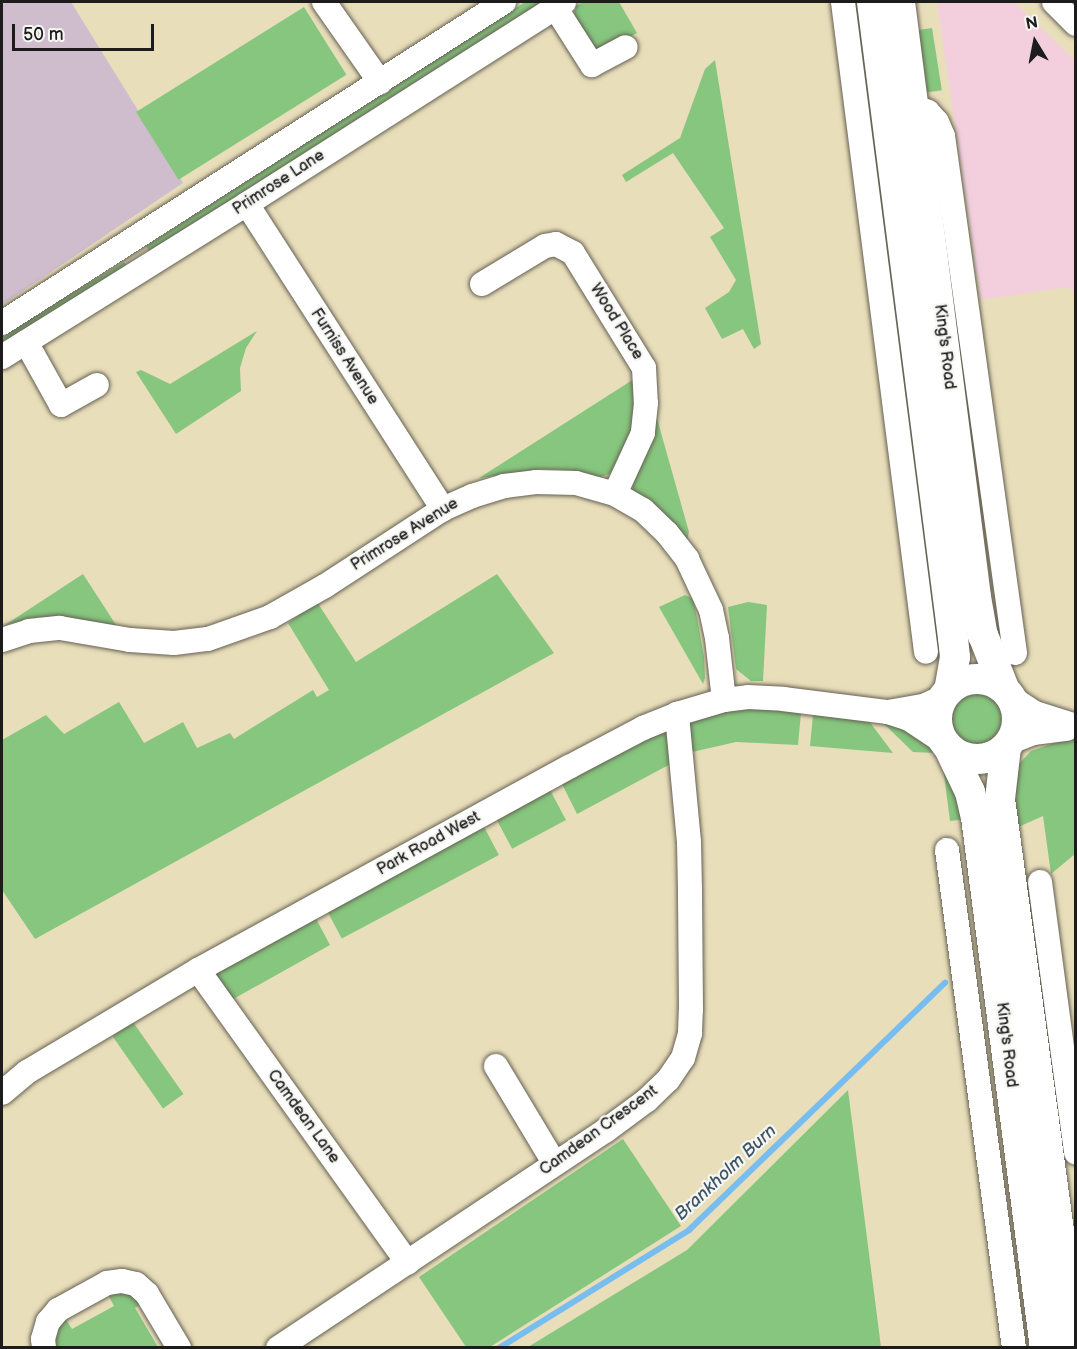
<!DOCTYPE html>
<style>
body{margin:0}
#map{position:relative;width:1077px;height:1349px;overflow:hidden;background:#e9deba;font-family:"Balsamiq Sans",sans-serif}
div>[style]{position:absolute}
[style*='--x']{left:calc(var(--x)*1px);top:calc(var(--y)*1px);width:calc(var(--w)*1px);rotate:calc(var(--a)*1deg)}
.built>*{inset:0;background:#f3cfde}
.industrial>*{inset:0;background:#cfbdce}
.green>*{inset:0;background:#86c67e;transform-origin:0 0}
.round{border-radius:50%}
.stream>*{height:6px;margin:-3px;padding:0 3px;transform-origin:3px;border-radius:3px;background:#78bdef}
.roads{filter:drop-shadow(0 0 2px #646053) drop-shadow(0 0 2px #646053)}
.minor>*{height:24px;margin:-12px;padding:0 12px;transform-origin:12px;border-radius:12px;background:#fff}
.major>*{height:30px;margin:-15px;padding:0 15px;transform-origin:15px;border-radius:15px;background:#fff}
.major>.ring{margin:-15px;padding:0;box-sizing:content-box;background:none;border:30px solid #fff;border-radius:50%}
span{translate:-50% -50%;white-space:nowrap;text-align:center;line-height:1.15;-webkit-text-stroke:4.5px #f6f6f2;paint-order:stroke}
.street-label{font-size:16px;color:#1c1c1c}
.water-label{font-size:18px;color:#3c5466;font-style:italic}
.frame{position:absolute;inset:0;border:3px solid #1c1c1c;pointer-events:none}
.north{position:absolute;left:1005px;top:12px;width:60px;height:60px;-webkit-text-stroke:4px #f6f6f2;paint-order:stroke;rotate:350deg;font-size:16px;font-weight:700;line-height:24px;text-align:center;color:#1c1c1c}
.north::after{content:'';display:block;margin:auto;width:21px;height:27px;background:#1c1c1c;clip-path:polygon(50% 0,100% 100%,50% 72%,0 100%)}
.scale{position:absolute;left:12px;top:24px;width:142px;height:27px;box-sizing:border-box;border:3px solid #1c1c1c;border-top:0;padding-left:8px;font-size:18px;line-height:21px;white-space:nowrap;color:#1c1c1c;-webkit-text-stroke:4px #f6f6f2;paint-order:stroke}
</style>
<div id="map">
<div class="built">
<div style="clip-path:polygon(937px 2px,1014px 2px,1075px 60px,1075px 292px,1067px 287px,981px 300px)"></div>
</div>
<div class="industrial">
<div style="clip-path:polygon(2px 2px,71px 2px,183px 183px,2px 305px)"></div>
</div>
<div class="green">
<div style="clip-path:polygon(525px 2px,546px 2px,150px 253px,146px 246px)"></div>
<div style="clip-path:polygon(583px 2px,619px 2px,637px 33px,602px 52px,597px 50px,574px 17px,576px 6px)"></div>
<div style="left:304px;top:7px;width:80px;height:198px;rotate:58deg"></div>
<div style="left:932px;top:28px;width:63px;height:15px;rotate:81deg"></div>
<div style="clip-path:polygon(715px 60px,761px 344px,754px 349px,743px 329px,722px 339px,705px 308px,729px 292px,736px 280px,710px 237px,724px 228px,673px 153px,626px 182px,622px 175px,680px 138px,705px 69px)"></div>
<div style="left:124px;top:262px;width:6px;height:145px;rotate:59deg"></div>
<div style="clip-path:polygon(257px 331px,246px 348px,240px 368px,241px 391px,176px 434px,136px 372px,141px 370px,170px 384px)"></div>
<div style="clip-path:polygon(634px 379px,636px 409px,632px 436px,624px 456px,610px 474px,597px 478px,571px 470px,540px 469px,479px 478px)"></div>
<div style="clip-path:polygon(656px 415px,689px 532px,687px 541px,634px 493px,632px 484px)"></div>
<div style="clip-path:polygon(83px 574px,118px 628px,65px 617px,39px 617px,5px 625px)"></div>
<div style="clip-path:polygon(497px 574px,554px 653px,35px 939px,2px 890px,2px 740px,46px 715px,64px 734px,119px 702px,144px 743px,183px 722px,197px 748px,230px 733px,234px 739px,313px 690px,317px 697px,329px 690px,288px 623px,317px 602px,356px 662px)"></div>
<div style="clip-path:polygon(685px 595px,693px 599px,697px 617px,704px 657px,705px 678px,703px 684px,659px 607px)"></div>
<div style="clip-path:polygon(748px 602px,767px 605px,763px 681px,751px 681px,736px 669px,728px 607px)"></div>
<div class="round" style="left:949px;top:690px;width:58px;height:58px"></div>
<div style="clip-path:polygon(749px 708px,801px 713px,798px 745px,736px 742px,692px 752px,688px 730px,690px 721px,713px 712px)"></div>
<div style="clip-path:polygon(813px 715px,869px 721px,893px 753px,810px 746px)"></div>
<div style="clip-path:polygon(882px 722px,920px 736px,935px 753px,913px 752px)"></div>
<div style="clip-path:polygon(655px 732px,669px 733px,676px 761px,577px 814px,562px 784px)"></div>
<div style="clip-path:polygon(1066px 739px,1075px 740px,1075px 854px,1051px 874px,1043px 816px,1016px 828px,1012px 786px,1016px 767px,1031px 751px)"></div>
<div style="clip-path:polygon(943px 767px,967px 819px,950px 821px)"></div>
<div style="left:550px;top:790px;width:34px;height:61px;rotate:62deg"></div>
<div style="left:483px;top:825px;width:34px;height:178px;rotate:62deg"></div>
<div style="clip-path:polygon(314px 915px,330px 945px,228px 1002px,215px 984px,218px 967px)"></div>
<div style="left:133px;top:1022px;width:88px;height:25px;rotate:55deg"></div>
<div style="clip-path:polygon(848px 1090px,881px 1347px,528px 1347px,687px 1250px)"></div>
<div style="clip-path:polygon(623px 1139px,681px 1226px,490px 1347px,466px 1347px,419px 1277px)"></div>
<div style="clip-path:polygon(118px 1287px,145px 1302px,135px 1308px,158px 1347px,52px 1347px,57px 1321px,63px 1315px,72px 1329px,114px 1306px,106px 1291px)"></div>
</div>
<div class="stream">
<div style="--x:499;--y:1348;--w:224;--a:-31.8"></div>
<div style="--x:689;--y:1230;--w:356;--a:-44"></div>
</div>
<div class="roads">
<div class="minor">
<div style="--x:324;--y:2;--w:98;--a:55"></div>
<div style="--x:843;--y:2;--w:655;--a:82.72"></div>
<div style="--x:1054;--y:2;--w:31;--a:45"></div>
<div style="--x:555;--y:7;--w:69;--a:57.5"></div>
<div style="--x:592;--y:65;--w:38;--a:-28"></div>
<div style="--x:914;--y:106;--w:15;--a:23"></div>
<div style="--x:928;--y:112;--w:13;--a:48"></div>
<div style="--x:937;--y:122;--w:15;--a:67"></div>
<div style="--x:943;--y:136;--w:522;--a:82.07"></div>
<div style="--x:247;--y:204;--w:363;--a:57.3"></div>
<div style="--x:482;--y:284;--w:74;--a:-31.1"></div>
<div style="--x:545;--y:246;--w:11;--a:-10"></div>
<div style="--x:556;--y:244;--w:19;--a:28"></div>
<div style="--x:573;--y:253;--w:135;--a:58.3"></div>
<div style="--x:644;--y:368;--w:35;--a:87"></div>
<div style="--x:646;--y:403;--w:30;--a:96"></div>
<div style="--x:643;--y:433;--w:67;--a:114.7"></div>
<div style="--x:2;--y:323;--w:596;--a:-32.6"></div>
<div style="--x:26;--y:342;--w:72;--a:60.9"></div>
<div style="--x:61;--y:405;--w:41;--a:-29.1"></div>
<div style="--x:2;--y:357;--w:289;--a:-32"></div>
<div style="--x:247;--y:204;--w:376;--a:-32.5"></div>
<div style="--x:2;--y:640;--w:28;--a:-18"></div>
<div style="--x:29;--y:631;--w:31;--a:-6"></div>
<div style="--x:60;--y:628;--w:71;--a:9.7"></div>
<div style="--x:130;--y:640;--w:44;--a:3.9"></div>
<div style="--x:174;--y:643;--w:34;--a:-7"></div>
<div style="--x:208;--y:639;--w:66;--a:-19.5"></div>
<div style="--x:270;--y:617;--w:63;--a:-29.4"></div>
<div style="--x:325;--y:586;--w:141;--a:-33.1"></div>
<div style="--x:443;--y:509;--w:32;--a:-24"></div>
<div style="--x:472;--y:496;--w:34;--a:-17"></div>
<div style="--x:504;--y:486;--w:32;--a:-7"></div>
<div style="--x:536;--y:482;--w:40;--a:1.4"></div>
<div style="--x:576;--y:483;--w:41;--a:15.8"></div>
<div style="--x:615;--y:494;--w:32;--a:30"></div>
<div style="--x:643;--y:510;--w:33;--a:44"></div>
<div style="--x:667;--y:533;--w:33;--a:52"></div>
<div style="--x:687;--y:559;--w:56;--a:64.8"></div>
<div style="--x:711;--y:610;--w:29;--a:78"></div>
<div style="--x:717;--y:638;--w:62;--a:83.6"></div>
<div style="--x:1012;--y:698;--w:27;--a:33"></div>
<div style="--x:1035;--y:713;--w:43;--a:17.6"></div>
<div style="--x:888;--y:712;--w:39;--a:-10"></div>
<div style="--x:926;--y:705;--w:19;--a:-25"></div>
<div style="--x:1010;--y:742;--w:25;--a:-21"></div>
<div style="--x:1033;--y:733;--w:34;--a:-7"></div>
<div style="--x:947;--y:850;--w:502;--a:82.34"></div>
<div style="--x:1040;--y:882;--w:273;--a:82.4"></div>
<div style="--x:198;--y:970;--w:360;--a:54.4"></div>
<div style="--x:496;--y:1066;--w:114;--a:59"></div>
<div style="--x:2;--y:1093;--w:33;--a:-40"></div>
<div style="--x:27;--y:1072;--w:199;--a:-30.8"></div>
<div style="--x:198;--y:970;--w:423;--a:-28.7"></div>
<div style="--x:569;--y:767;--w:84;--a:-27.8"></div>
<div style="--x:643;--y:728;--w:37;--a:-22"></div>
<div style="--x:677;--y:714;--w:49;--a:-16.6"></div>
<div style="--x:724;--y:700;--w:24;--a:-7"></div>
<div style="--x:748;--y:697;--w:35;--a:3"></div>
<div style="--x:783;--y:699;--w:106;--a:7.1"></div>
<div style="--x:888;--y:712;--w:22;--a:18"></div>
<div style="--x:909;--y:719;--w:43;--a:33.7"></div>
<div style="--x:44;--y:1348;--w:9;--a:-96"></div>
<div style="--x:43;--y:1339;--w:18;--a:-74"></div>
<div style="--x:48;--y:1322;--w:16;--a:-50"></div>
<div style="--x:58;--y:1310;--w:56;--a:-28.9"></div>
<div style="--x:107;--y:1283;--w:15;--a:-8"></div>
<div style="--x:122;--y:1281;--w:14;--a:12"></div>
<div style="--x:136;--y:1284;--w:15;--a:42"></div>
<div style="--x:147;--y:1294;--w:63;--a:59.3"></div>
<div style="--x:278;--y:1348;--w:392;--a:-33.6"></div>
<div style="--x:605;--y:1131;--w:52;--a:-36.4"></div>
<div style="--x:647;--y:1100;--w:29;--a:-44"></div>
<div style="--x:668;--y:1080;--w:27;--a:-56"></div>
<div style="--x:683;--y:1058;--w:26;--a:-74"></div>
<div style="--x:690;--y:1033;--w:23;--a:-88"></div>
<div style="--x:691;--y:1010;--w:120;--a:-90.5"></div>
<div style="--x:690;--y:890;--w:48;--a:-91.2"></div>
<div style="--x:689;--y:842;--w:129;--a:-95.4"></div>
</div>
<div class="major">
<div style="--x:872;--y:2;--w:641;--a:82.74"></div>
<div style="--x:953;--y:638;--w:19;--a:84"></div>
<div style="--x:955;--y:657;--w:34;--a:100"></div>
<div style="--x:900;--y:2;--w:600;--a:82.72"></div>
<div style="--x:976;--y:597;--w:39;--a:80"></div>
<div style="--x:983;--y:635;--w:57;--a:68.4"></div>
<div class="ring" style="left:937px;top:679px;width:50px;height:50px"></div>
<div style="--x:1006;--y:747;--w:52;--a:96.6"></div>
<div style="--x:1000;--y:799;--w:554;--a:82.22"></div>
<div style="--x:949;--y:748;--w:49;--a:64.5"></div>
<div style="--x:970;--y:792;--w:26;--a:77"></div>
<div style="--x:976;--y:817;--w:535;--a:82.6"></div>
</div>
</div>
<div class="street-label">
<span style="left:279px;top:183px;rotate:-33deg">Primrose Lane</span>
<span style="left:616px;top:322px;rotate:58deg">Wood Place</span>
<span style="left:944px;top:347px;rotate:83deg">King's Road</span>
<span style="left:344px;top:357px;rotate:57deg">Furniss Avenue</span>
<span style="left:405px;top:535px;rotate:-32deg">Primrose Avenue</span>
<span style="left:429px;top:844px;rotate:-29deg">Park Road West</span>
<span style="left:1006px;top:1045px;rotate:83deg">King's Road</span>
<span style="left:303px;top:1117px;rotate:54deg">Camdean Lane</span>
<span style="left:599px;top:1131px;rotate:-36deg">Camdean Crescent</span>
</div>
<div class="water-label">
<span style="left:726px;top:1173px;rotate:-43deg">Brankholm Burn</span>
</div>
<div class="frame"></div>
<div class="north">N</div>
<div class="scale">50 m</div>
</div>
